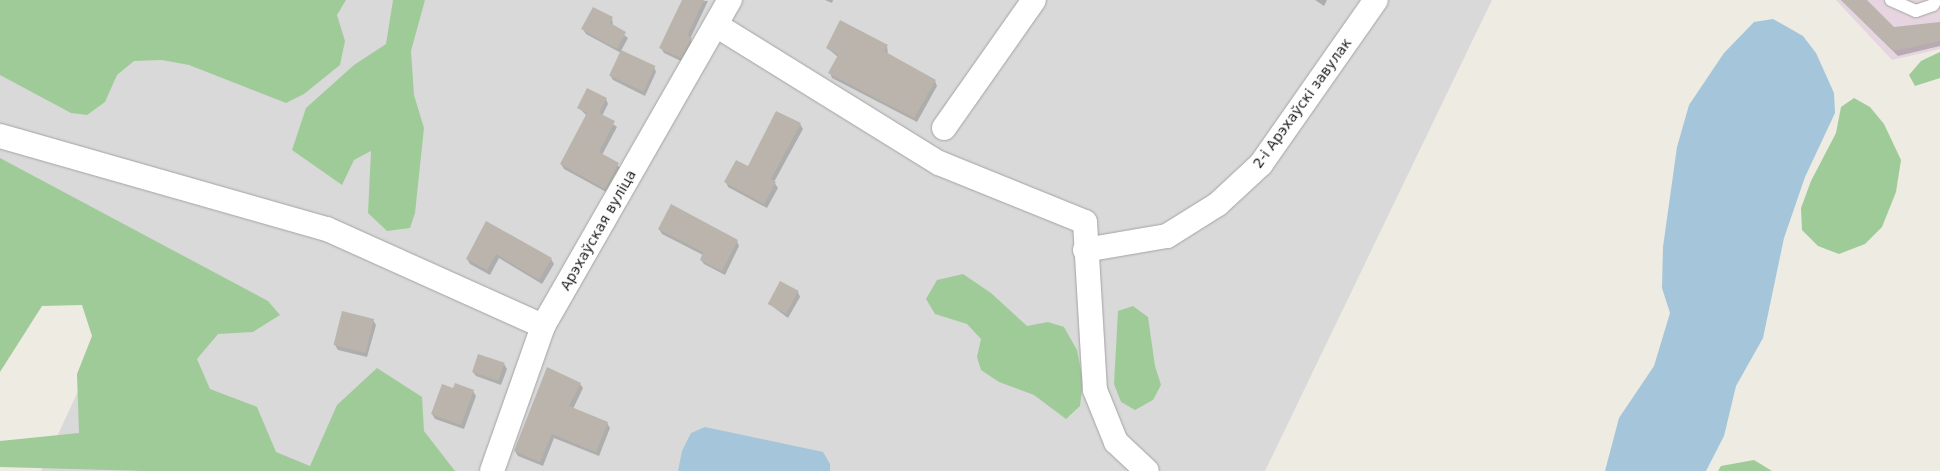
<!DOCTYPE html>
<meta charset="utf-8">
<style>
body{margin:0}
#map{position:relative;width:1940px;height:471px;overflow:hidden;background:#edebe2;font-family:"DejaVu Sans",sans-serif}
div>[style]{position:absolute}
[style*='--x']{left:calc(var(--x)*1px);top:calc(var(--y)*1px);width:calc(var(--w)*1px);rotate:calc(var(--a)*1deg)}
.residential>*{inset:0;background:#dad9d9}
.industrial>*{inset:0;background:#e6d5e0}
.forest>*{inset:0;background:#9fcb99}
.water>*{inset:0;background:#a4c5da}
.shadow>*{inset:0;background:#0003}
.building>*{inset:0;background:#bab4ac;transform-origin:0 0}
.roads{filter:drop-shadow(0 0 1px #a3a3a3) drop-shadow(0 0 1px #a3a3a3)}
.lane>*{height:12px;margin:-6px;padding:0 6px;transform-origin:6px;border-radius:6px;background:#fff}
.street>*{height:24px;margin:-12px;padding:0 12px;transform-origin:12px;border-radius:12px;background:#fff}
span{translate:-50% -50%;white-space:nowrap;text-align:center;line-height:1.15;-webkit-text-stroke:4.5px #fff;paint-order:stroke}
.street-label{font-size:14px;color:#1c1c1c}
</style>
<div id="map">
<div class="residential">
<div style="clip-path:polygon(0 0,1492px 0,1265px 471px,41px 471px,146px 245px,0 232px)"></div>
</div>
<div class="industrial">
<div style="clip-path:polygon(1836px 0,1940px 0,1940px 49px,1892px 60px)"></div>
</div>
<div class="forest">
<div style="clip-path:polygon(0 0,346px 0,337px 15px,345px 41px,340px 65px,304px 94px,286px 103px,189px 65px,162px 60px,134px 61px,117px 75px,105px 102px,87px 115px,71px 113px,0 75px)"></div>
<div style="clip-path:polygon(393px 0,425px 0,411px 51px,414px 95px,424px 128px,415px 213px,410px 228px,387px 231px,368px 213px,371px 151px,354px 160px,342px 185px,292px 150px,306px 108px,354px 65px,386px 44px)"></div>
<div style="clip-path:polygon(1940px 52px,1940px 78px,1915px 86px,1909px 75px,1921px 61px)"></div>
<div style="clip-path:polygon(1854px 98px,1870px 107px,1884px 124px,1901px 160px,1896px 192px,1882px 227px,1865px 244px,1839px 254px,1818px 246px,1802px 230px,1801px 208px,1811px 181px,1836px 133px,1841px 107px)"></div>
<div style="clip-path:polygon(0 158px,268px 301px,280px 315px,253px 332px,218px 334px,197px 359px,210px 389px,257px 407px,276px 452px,310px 466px,337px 405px,377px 368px,422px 397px,424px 431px,455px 471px,145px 471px,0 467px,0 441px,79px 433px,77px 374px,92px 336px,82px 305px,42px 306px,0 372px)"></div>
<div style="clip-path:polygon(963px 274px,991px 293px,1027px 326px,1048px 322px,1064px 327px,1077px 350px,1083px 381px,1080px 406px,1066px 419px,1034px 395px,999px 382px,981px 370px,977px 357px,981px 339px,967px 324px,935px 314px,926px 299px,937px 280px)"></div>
<div style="clip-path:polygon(1133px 306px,1148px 317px,1155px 366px,1161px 385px,1153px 400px,1135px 410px,1121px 402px,1114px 384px,1118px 311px)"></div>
<div style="clip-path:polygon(1754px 460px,1772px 471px,1718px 471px,1721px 466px)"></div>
</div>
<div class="water">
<div style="clip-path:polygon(1773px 19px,1803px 36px,1816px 53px,1834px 93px,1835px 113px,1805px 177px,1784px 238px,1763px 338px,1736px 386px,1724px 436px,1706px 471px,1605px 471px,1619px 418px,1654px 366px,1670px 313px,1662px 288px,1663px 247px,1677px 147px,1689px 105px,1724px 53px,1754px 22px)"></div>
<div style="clip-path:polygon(705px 427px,823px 452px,830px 464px,830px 471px,678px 471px,682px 451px,691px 433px)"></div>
</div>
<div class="shadow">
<div style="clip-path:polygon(684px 0,708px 1px,690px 39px,694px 44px,683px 62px,664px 53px,661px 48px)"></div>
<div style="clip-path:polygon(825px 0,833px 0,832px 3px)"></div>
<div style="clip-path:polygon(1315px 0,1327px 0,1324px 6px)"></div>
<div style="clip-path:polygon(1841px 0,1865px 0,1893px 28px,1940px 23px,1940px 46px,1898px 56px)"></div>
<div style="clip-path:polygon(612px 18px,613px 26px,628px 38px,621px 51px,654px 67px,656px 72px,645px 96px,613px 80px,610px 75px,621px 53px,586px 34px,583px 29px)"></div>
<div style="clip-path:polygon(887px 46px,888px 54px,935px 81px,937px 86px,917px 122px,832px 78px,830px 73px,838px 57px,827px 48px)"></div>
<div style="clip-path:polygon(606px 99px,608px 104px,602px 116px,617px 127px,602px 155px,621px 168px,608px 193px,564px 169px,561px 164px,587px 116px,579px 108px)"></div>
<div style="clip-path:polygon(800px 124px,803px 129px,774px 182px,778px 188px,767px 208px,728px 187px,726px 182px,748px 168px)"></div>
<div style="clip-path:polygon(486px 223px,551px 259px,554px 264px,542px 284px,499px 258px,490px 275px,470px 264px,467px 259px)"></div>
<div style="clip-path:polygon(659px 229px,737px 241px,739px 246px,725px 275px,704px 264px,701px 260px,703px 255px,662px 234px)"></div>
<div style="clip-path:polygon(798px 292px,800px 297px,788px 318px,768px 303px)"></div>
<div style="clip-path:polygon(373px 320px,376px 325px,367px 357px,338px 350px,335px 345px)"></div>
<div style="clip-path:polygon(504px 364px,507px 369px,501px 385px,476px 376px,473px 372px)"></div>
<div style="clip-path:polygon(580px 384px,583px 388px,573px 409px,607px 423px,610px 428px,599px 456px,554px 438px,543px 466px,518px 456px,515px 451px)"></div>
<div style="clip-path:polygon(454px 390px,473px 391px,476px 396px,464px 429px,435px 419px,432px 414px)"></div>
</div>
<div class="building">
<div style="clip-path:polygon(682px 0,704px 0,687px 36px,692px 38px,681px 58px,659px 48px)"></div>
<div style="clip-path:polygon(1841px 0,1867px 0,1894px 27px,1940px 22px,1940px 41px,1894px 51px)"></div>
<div style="clip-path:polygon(593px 7px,613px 17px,610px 23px,626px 32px,617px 49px,581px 29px)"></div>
<div style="clip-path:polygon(840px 20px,888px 45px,884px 51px,936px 80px,914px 118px,828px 73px,838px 55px,826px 48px)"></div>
<div style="left:621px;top:50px;width:38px;height:28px;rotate:25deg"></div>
<div style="clip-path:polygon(587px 88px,607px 98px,599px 113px,615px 121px,599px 152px,619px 163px,605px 189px,560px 164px,587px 113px,577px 108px)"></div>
<div style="clip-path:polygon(776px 111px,801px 123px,771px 179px,776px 182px,764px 204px,724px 182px,736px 160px,748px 166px)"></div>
<div style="clip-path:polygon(671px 204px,738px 240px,722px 271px,700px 260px,703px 252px,658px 229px)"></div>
<div style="clip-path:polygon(486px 221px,552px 258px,539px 280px,496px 254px,487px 270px,466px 259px)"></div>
<div style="left:780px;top:281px;width:21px;height:26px;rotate:28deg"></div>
<div style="left:342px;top:311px;width:33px;height:35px;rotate:14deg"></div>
<div style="left:478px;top:354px;width:28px;height:19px;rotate:18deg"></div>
<div style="clip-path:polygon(547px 367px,581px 383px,569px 406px,608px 422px,596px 452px,552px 434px,540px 462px,514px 451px)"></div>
<div style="clip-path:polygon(455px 383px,474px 390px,461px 425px,431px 414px,442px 384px,453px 388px)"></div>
</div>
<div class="roads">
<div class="lane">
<div style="--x:1891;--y:0;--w:27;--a:24"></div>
<div style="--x:1916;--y:11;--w:18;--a:-19"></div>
<div style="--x:1933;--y:5;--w:6;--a:-59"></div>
</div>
<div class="street">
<div style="--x:716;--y:25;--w:262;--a:31.8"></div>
<div style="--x:939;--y:163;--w:157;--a:22"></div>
<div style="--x:1085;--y:222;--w:168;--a:86.6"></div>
<div style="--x:1095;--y:390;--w:56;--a:68"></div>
<div style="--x:1116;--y:442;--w:42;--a:43.1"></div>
<div style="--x:944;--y:128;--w:156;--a:-54.9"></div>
<div style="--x:0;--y:136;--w:340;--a:15.9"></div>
<div style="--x:327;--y:229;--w:237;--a:24.2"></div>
<div style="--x:1085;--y:250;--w:83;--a:-9.7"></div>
<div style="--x:1167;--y:236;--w:60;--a:-32.1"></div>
<div style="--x:1218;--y:204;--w:59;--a:-42.9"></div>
<div style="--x:1261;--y:164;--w:200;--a:-55"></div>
<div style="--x:492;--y:471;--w:154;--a:-70.6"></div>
<div style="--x:543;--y:326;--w:376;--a:-60.2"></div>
</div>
</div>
<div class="street-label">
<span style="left:1302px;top:103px;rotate:-54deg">2-і Арэхаўскі завулак</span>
<span style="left:598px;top:230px;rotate:-60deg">Арэхаўская вуліца</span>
</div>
</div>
